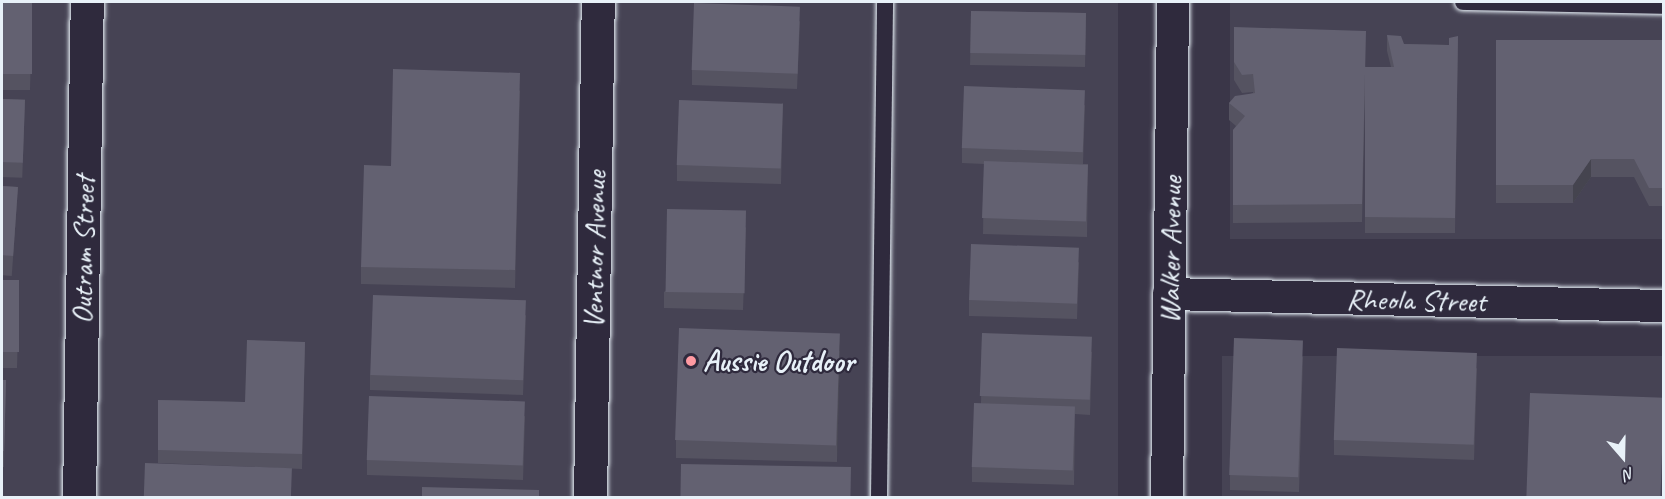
<!DOCTYPE html>
<style>
body{margin:0}
#map{position:relative;width:1665px;height:499px;overflow:hidden;background:#3a3648;font-family:Caveat,sans-serif}
div>[style]{position:absolute}
[style*='--x']{left:calc(var(--x)*1px);top:calc(var(--y)*1px);width:calc(var(--w)*1px);rotate:calc(var(--a)*1deg)}
.built>*{inset:0;background:#464354;transform-origin:0 0}
.roads{filter:drop-shadow(0 0 2px #e8f1f8) drop-shadow(0 0 2px #e8f1f8)}
.service>*{height:16px;margin:-8px;padding:0 8px;transform-origin:8px;border-radius:8px;background:#2f2a3d}
.minor>*{height:32px;margin:-16px;padding:0 16px;transform-origin:16px;border-radius:16px;background:#2f2a3d}
.tertiary>*{height:33px;margin:-16.5px;padding:0 16.5px;transform-origin:16.5px;border-radius:16.5px;background:#2f2a3d}
.wall>*{inset:0;background:#555361;transform-origin:0 0}
.shaded-wall>*{inset:0;background:#45444f}
.building>*{inset:0;background:#636171;transform-origin:0 0}
.dots>*{width:16px;height:16px;translate:-50% -50%;box-sizing:border-box;border:3px solid #2f2a3d;border-radius:50%}
span{translate:-50% -50%;white-space:nowrap;text-align:center;line-height:1.15;-webkit-text-stroke:4.5px #2f2a3d;paint-order:stroke}
.street-label{font-size:30px;color:#e8f1f8}
.poi-label{font-size:30px;color:#e8f1f8;font-weight:700}
.left{translate:0 -50%;text-align:left}
.frame{position:absolute;inset:0;border:3px solid #e8f1f8;pointer-events:none}
.north{position:absolute;left:1593px;top:427px;width:60px;height:60px;-webkit-text-stroke:4px #2f2a3d;paint-order:stroke;rotate:160deg;font-size:16px;font-weight:700;line-height:24px;text-align:center;color:#e8f1f8}
.north::after{content:'';display:block;margin:auto;width:21px;height:27px;background:#e8f1f8;clip-path:polygon(50% 0,100% 100%,50% 72%,0 100%)}
</style>
<div id="map">
<div class="built">
<div style="left:2px;top:2px;width:1116px;height:495px"></div>
<div style="left:1230px;top:2px;width:433px;height:237px"></div>
<div style="left:1222px;top:356px;width:441px;height:142px"></div>
</div>
<div class="roads">
<div class="service">
<div style="--x:1463;--y:2;--w:201;--a:1.1"></div>
<div style="--x:879;--y:498;--w:496;--a:-89.3"></div>
</div>
<div class="minor">
<div style="--x:1169;--y:294;--w:495;--a:1.4"></div>
<div style="--x:1167;--y:498;--w:496;--a:-89.3"></div>
</div>
<div class="tertiary">
<div style="--x:79;--y:498;--w:496;--a:-89.1"></div>
<div style="--x:590;--y:498;--w:496;--a:-89.1"></div>
</div>
</div>
<div class="wall">
<div style="clip-path:polygon(2px 2px,32px 13px,30px 90px,2px 90px)"></div>
<div style="left:971px;top:11px;width:115px;height:54px;rotate:1deg"></div>
<div style="clip-path:polygon(800px 21px,797px 89px,692px 85px,692px 70px)"></div>
<div style="clip-path:polygon(1234px 27px,1366px 67px,1391px 67px,1387px 51px,1387px 35px,1404px 44px,1449px 45px,1458px 36px,1455px 233px,1365px 233px,1365px 95px,1362px 222px,1233px 223px,1233px 130px,1236px 126px,1229px 120px,1229px 103px,1253px 93px,1253px 92px,1242px 93px,1234px 80px)"></div>
<div style="clip-path:polygon(1496px 40px,1664px 40px,1664px 206px,1649px 206px,1634px 177px,1591px 177px,1573px 203px,1496px 203px)"></div>
<div style="clip-path:polygon(520px 90px,515px 288px,361px 284px,361px 267px)"></div>
<div style="left:2px;top:99px;width:23px;height:78px;rotate:2deg"></div>
<div style="clip-path:polygon(783px 103px,781px 184px,677px 181px,677px 165px)"></div>
<div style="clip-path:polygon(1085px 105px,1083px 164px,1088px 164px,1087px 237px,983px 234px,984px 164px,962px 163px,962px 148px)"></div>
<div style="left:2px;top:186px;width:16px;height:89px;rotate:4deg"></div>
<div style="clip-path:polygon(746px 227px,743px 310px,664px 308px,664px 292px)"></div>
<div style="clip-path:polygon(1079px 262px,1077px 319px,969px 316px,969px 300px)"></div>
<div style="clip-path:polygon(2px 280px,19px 296px,17px 368px,2px 368px)"></div>
<div style="clip-path:polygon(526px 315px,523px 395px,370px 390px,370px 375px)"></div>
<div style="clip-path:polygon(982px 333px,1092px 352px,1090px 415px,1075px 414px,1074px 485px,972px 482px,972px 467px,981px 403px)"></div>
<div style="clip-path:polygon(305px 342px,302px 469px,158px 463px,158px 400px,245px 402px)"></div>
<div style="clip-path:polygon(840px 351px,837px 462px,676px 458px,676px 440px)"></div>
<div style="clip-path:polygon(1303px 356px,1299px 492px,1230px 490px,1230px 475px)"></div>
<div style="clip-path:polygon(1477px 368px,1474px 460px,1334px 455px,1334px 440px)"></div>
<div style="clip-path:polygon(2px 380px,6px 380px,4px 467px,2px 467px)"></div>
<div style="clip-path:polygon(525px 416px,523px 480px,367px 475px,367px 460px)"></div>
</div>
<div class="shaded-wall">
<div style="clip-path:polygon(1591px 159px,1591px 177px,1573px 203px,1573px 185px)"></div>
<div style="clip-path:polygon(840px 333px,840px 351px,837px 462px,837px 445px)"></div>
</div>
<div class="building">
<div style="left:2px;top:2px;width:30px;height:72px"></div>
<div style="left:694px;top:3px;width:106px;height:67px;rotate:2deg"></div>
<div style="left:971px;top:11px;width:115px;height:42px;rotate:1deg"></div>
<div style="clip-path:polygon(1234px 27px,1366px 31px,1362px 204px,1233px 205px,1233px 130px,1245px 116px,1229px 103px,1235px 96px,1255px 93px,1253px 74px,1242px 75px,1234px 62px)"></div>
<div style="clip-path:polygon(1387px 35px,1401px 36px,1404px 44px,1449px 45px,1449px 38px,1458px 36px,1455px 218px,1365px 217px,1365px 67px,1394px 67px)"></div>
<div style="clip-path:polygon(1496px 40px,1664px 40px,1664px 188px,1649px 188px,1634px 159px,1591px 159px,1573px 185px,1496px 185px)"></div>
<div style="clip-path:polygon(393px 69px,520px 73px,515px 270px,361px 267px,364px 165px,391px 166px)"></div>
<div style="left:964px;top:86px;width:121px;height:62px;rotate:2deg"></div>
<div style="left:2px;top:99px;width:23px;height:63px;rotate:2deg"></div>
<div style="left:679px;top:100px;width:104px;height:65px;rotate:2deg"></div>
<div style="left:984px;top:161px;width:104px;height:57px;rotate:2deg"></div>
<div style="left:2px;top:186px;width:16px;height:69px;rotate:4deg"></div>
<div style="left:667px;top:209px;width:79px;height:83px;rotate:1deg"></div>
<div style="left:971px;top:244px;width:108px;height:56px;rotate:2deg"></div>
<div style="left:2px;top:280px;width:17px;height:72px"></div>
<div style="left:373px;top:295px;width:153px;height:80px;rotate:2deg"></div>
<div style="left:679px;top:328px;width:161px;height:112px;rotate:2deg"></div>
<div style="left:982px;top:333px;width:110px;height:63px;rotate:2deg"></div>
<div style="left:1234px;top:338px;width:69px;height:137px;rotate:2deg"></div>
<div style="clip-path:polygon(247px 340px,305px 342px,302px 454px,158px 450px,158px 400px,245px 402px)"></div>
<div style="left:1337px;top:348px;width:140px;height:92px;rotate:2deg"></div>
<div style="clip-path:polygon(2px 380px,6px 380px,4px 451px,2px 451px)"></div>
<div style="left:1530px;top:393px;width:134px;height:105px;rotate:2deg"></div>
<div style="left:369px;top:396px;width:156px;height:64px;rotate:2deg"></div>
<div style="left:974px;top:403px;width:101px;height:64px;rotate:2deg"></div>
<div style="left:145px;top:463px;width:147px;height:35px;rotate:2deg"></div>
<div style="left:681px;top:464px;width:170px;height:34px;rotate:1deg"></div>
<div style="clip-path:polygon(422px 487px,539px 490px,539px 498px,422px 498px)"></div>
<div style="clip-path:polygon(1012px 496px,1058px 498px,1012px 498px)"></div>
</div>
<div class="dots">
<div style="left:691px;top:361px;background:#ff9aa2"></div>
</div>
<div class="street-label">
<span style="left:83px;top:250px;rotate:-89deg">Outram Street</span>
<span style="left:594px;top:250px;rotate:-89deg">Ventnor Avenue</span>
<span style="left:1170px;top:250px;rotate:-89deg">Walker Avenue</span>
<span style="left:1416px;top:300px;rotate:1deg">Rheola Street</span>
</div>
<div class="poi-label">
<span class="left" style="left:703px;top:361px">Aussie Outdoor</span>
</div>
<div class="frame"></div>
<div class="north">N</div>
</div>
